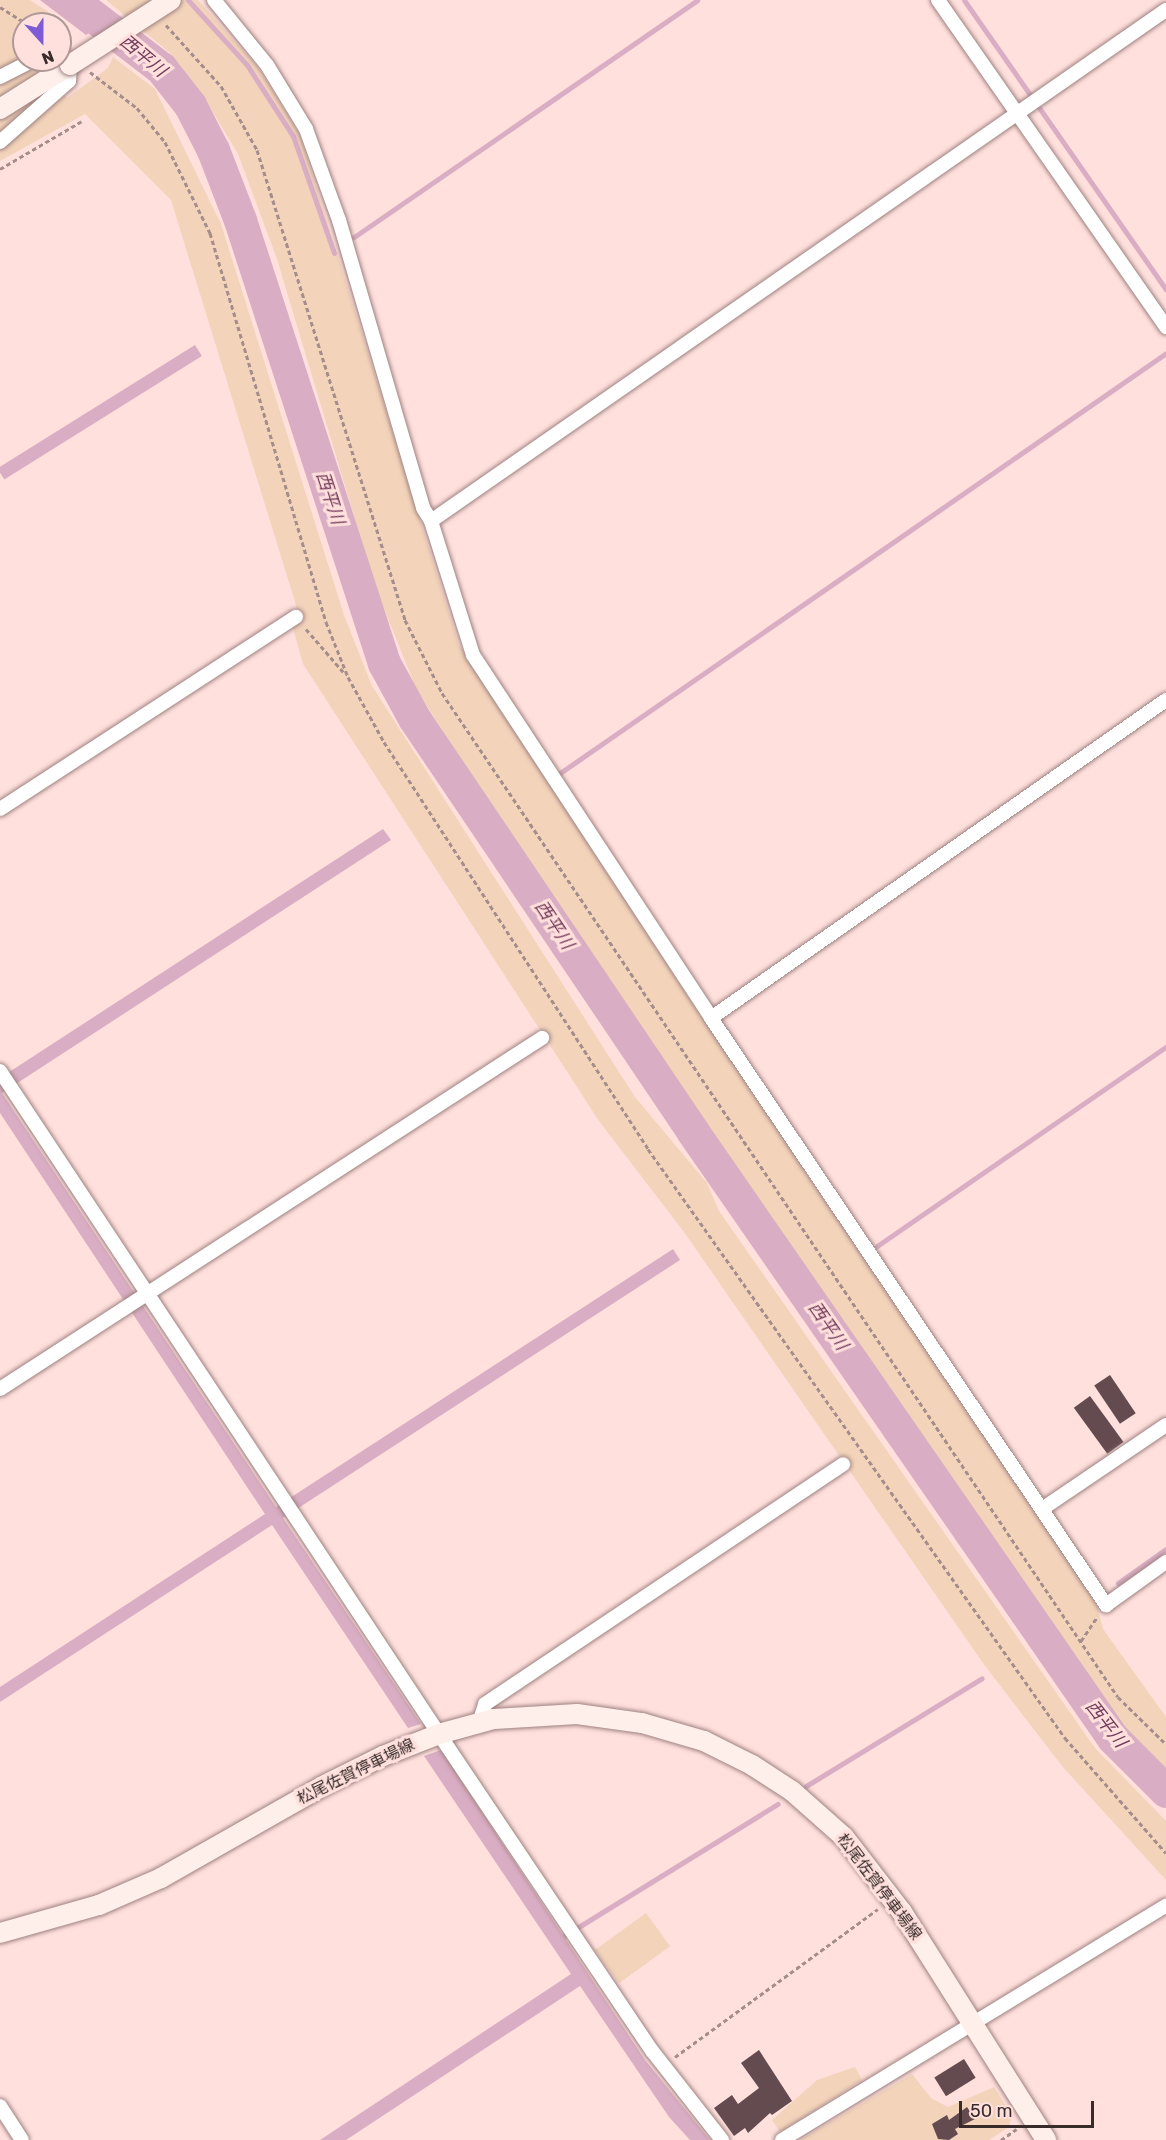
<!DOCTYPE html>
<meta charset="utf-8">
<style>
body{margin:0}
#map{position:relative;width:1166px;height:2140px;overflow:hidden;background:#ffe0dd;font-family:Rubik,"Noto Sans JP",sans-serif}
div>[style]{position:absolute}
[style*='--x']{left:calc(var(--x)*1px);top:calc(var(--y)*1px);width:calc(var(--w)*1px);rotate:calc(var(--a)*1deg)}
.green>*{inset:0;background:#f3d3ba;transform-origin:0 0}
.water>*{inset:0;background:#d9adc3;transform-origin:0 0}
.stream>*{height:5px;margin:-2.5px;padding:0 2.5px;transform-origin:2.5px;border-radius:2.5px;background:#d9adc3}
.river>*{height:33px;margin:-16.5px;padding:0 16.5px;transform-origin:16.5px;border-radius:16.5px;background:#d9adc3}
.building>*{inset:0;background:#644b50;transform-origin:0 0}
.path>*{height:3px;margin-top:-1.5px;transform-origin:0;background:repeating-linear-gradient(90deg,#a48d8b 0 4.5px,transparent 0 7.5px)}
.roads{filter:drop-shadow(0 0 2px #9e8280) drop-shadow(0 0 2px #9e8280)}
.street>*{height:14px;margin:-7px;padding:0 7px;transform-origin:7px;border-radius:7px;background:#fff}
.secondary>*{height:20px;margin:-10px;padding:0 10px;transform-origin:10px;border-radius:10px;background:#feefea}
.bridges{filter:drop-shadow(0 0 2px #9e8280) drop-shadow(0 0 2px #9e8280)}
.secondary-bridge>*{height:20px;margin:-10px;padding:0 10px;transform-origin:10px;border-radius:10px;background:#feefea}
span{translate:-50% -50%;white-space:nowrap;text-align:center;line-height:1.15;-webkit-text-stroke:6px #ffe0dd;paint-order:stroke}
.street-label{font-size:16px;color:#382c2b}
.water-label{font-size:18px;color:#743b5b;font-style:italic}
.north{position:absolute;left:12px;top:12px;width:60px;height:60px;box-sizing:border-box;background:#ffe0dd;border:2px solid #af9896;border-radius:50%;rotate:159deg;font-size:16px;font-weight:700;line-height:24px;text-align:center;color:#382c2b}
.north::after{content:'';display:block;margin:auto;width:21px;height:27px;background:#7e5bd6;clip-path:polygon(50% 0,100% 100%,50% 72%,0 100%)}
.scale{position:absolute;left:959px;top:2101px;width:135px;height:27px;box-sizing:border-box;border:3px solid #382c2b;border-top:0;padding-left:8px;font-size:18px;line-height:21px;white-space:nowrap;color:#382c2b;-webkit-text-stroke:4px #ffe0dd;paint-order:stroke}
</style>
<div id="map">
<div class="green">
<div style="clip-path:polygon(0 0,30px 0,56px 17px,53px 24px,24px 24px,24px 60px,29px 60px,67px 98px,108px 68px,113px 57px,155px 89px,221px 224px,344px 615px,372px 686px,635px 1097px,707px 1183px,719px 1211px,1095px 1748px,1166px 1821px,1166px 1880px,1062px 1766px,985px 1666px,684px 1232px,599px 1121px,303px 664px,293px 628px,296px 605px,171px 200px,85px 114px,0 161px)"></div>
<div style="clip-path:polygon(106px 0,198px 0,259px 69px,300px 135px,459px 645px,708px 1027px,1096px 1602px,1103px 1629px,1166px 1717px,1166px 1770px,1122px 1725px,1028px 1593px,613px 991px,417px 691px,375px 586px,277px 259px,238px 154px,202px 94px,170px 53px)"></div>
<div style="left:646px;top:1913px;width:41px;height:63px;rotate:54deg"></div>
<div style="clip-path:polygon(855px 2067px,862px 2080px,780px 2132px,772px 2120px,817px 2080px)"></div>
<div style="clip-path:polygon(912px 2074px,931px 2098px,948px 2107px,994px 2087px,1012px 2116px,1009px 2127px,989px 2140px,800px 2140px)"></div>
</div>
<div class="water">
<div style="clip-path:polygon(40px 0,95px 0,115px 15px,86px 35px)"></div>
<div style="left:195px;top:345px;width:13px;height:233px;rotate:58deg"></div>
<div style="clip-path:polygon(383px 829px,391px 840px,2px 1093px,276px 1507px,673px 1249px,680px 1260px,283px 1518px,421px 1724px,408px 1728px,272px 1525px,0 1702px,0 1687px,265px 1514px,0 1113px,0 1078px)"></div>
<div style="clip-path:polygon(441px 1750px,645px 2060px,710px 2140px,690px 2140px,669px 2117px,580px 1986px,346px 2140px,320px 2140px,571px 1974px,424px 1756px)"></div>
</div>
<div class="stream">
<div style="--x:188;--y:0;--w:88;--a:47.8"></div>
<div style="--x:247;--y:65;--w:85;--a:57.1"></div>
<div style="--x:293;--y:136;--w:124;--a:70.7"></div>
<div style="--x:964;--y:0;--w:353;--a:55.1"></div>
<div style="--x:354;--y:237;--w:417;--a:-34.6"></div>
<div style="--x:560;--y:773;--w:737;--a:-34.72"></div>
<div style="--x:877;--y:1246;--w:351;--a:-34.6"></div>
<div style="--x:1118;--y:1583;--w:59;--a:-35.3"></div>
<div style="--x:806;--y:1786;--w:206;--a:-31.5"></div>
<div style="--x:559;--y:1939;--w:257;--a:-31.7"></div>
</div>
<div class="river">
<div style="--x:72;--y:0;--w:112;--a:37.4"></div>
<div style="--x:161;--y:68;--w:47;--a:51.9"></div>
<div style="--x:190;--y:105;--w:51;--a:62.9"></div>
<div style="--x:213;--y:150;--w:75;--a:68.9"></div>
<div style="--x:240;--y:220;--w:466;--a:72"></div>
<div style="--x:384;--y:663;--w:63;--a:61.4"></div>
<div style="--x:414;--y:718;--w:499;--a:56"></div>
<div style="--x:693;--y:1132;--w:737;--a:55.28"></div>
<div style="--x:1113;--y:1738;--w:75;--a:45"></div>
</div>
<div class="building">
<div style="left:1110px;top:1375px;width:46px;height:19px;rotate:56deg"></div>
<div style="left:1090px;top:1396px;width:57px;height:20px;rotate:54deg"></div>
<div style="clip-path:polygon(759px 2050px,792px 2101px,772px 2115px,770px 2113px,748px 2133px,745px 2128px,734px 2136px,714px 2108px,732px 2095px,738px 2104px,759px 2088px,741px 2063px)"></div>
<div style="left:964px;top:2059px;width:22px;height:35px;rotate:58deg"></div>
<div style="clip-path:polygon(967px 2107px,975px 2119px,955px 2129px,958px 2134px,949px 2140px,938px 2139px,932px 2124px,947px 2115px,949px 2120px)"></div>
</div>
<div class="path">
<div style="--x:0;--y:7;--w:32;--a:32"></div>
<div style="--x:166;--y:25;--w:82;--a:48"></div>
<div style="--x:221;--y:86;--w:73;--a:60.6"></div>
<div style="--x:257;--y:150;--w:493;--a:72.5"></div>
<div style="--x:405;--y:620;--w:82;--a:63.1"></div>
<div style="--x:442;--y:693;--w:1210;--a:56.05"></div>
<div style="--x:1118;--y:1697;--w:67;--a:44.4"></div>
<div style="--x:90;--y:72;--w:59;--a:37.5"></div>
<div style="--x:137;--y:108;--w:44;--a:50.5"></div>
<div style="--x:165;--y:142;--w:102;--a:63.7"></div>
<div style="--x:210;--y:233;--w:406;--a:73.4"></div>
<div style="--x:326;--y:622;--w:59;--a:68.2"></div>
<div style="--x:348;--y:677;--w:74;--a:61"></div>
<div style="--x:384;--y:742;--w:485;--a:57"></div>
<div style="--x:648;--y:1149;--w:722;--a:54.7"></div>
<div style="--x:1065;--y:1738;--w:153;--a:48.7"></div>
<div style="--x:0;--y:169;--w:95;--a:-30.3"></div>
<div style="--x:306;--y:629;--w:60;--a:49.1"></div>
<div style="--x:1081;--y:1641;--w:30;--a:-56"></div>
<div style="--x:675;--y:2057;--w:251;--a:-36.1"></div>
<div style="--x:1001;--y:2140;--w:19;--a:-35"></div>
</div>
<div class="roads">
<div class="street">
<div style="--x:214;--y:0;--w:84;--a:50.8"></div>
<div style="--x:267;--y:65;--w:75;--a:58.6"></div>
<div style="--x:306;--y:129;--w:97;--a:70.1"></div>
<div style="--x:339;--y:220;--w:300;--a:73.7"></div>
<div style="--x:423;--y:508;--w:15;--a:58"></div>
<div style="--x:431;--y:521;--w:140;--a:72.6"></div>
<div style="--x:473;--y:655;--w:434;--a:56.7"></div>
<div style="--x:711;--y:1018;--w:708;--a:56.06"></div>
<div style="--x:1106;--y:1605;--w:74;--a:-35.6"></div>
<div style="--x:938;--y:0;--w:399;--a:55.1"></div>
<div style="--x:0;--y:77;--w:38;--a:-27"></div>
<div style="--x:0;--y:142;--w:92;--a:-41.5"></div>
<div style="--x:69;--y:81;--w:16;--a:-86"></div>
<div style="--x:70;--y:65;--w:16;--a:-128"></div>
<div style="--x:431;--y:521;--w:895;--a:-34.81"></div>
<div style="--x:0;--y:809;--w:353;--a:-33"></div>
<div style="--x:711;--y:1018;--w:555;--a:-34.95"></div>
<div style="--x:0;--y:1071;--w:795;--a:56.49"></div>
<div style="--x:439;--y:1734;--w:383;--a:56.1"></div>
<div style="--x:653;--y:2052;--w:112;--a:51.9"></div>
<div style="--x:0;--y:1389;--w:646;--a:-32.93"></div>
<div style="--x:1042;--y:1509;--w:150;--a:-34.1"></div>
<div style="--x:479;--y:1723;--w:20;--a:-72"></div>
<div style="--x:485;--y:1704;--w:431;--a:-33.8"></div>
<div style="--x:0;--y:2106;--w:40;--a:57.1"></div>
<div style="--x:782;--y:2140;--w:450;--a:-31.4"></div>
</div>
<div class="secondary">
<div style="--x:0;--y:109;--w:83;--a:-32.2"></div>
<div style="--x:0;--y:1933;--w:103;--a:-15.8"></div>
<div style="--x:99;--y:1905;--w:68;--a:-23.5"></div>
<div style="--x:161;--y:1878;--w:184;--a:-29.6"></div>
<div style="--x:321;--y:1787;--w:69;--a:-26.6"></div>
<div style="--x:383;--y:1756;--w:60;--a:-21.4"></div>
<div style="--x:439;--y:1734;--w:57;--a:-15.3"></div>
<div style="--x:494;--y:1719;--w:83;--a:-3.4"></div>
<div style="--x:577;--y:1714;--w:66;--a:7.9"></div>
<div style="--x:642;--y:1723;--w:65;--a:16.2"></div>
<div style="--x:704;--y:1741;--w:54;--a:26.6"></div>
<div style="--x:752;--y:1765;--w:48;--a:33"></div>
<div style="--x:792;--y:1791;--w:69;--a:41.5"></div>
<div style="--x:844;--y:1837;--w:95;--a:52.3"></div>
<div style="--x:902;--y:1912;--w:270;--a:57.7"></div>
</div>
</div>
<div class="bridges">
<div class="secondary-bridge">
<div style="--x:70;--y:65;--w:120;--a:-32.8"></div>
</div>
</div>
<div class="street-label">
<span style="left:356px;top:1772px;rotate:-26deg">松尾佐賀停車場線</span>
<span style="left:879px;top:1887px;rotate:53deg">松尾佐賀停車場線</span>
</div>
<div class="water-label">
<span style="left:143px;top:56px;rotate:40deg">西平川</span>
<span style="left:330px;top:498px;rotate:72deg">西平川</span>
<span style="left:554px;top:925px;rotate:56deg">西平川</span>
<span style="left:828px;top:1326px;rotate:55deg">西平川</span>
<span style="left:1106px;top:1724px;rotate:52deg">西平川</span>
</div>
<div class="north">N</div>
<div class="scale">50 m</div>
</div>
